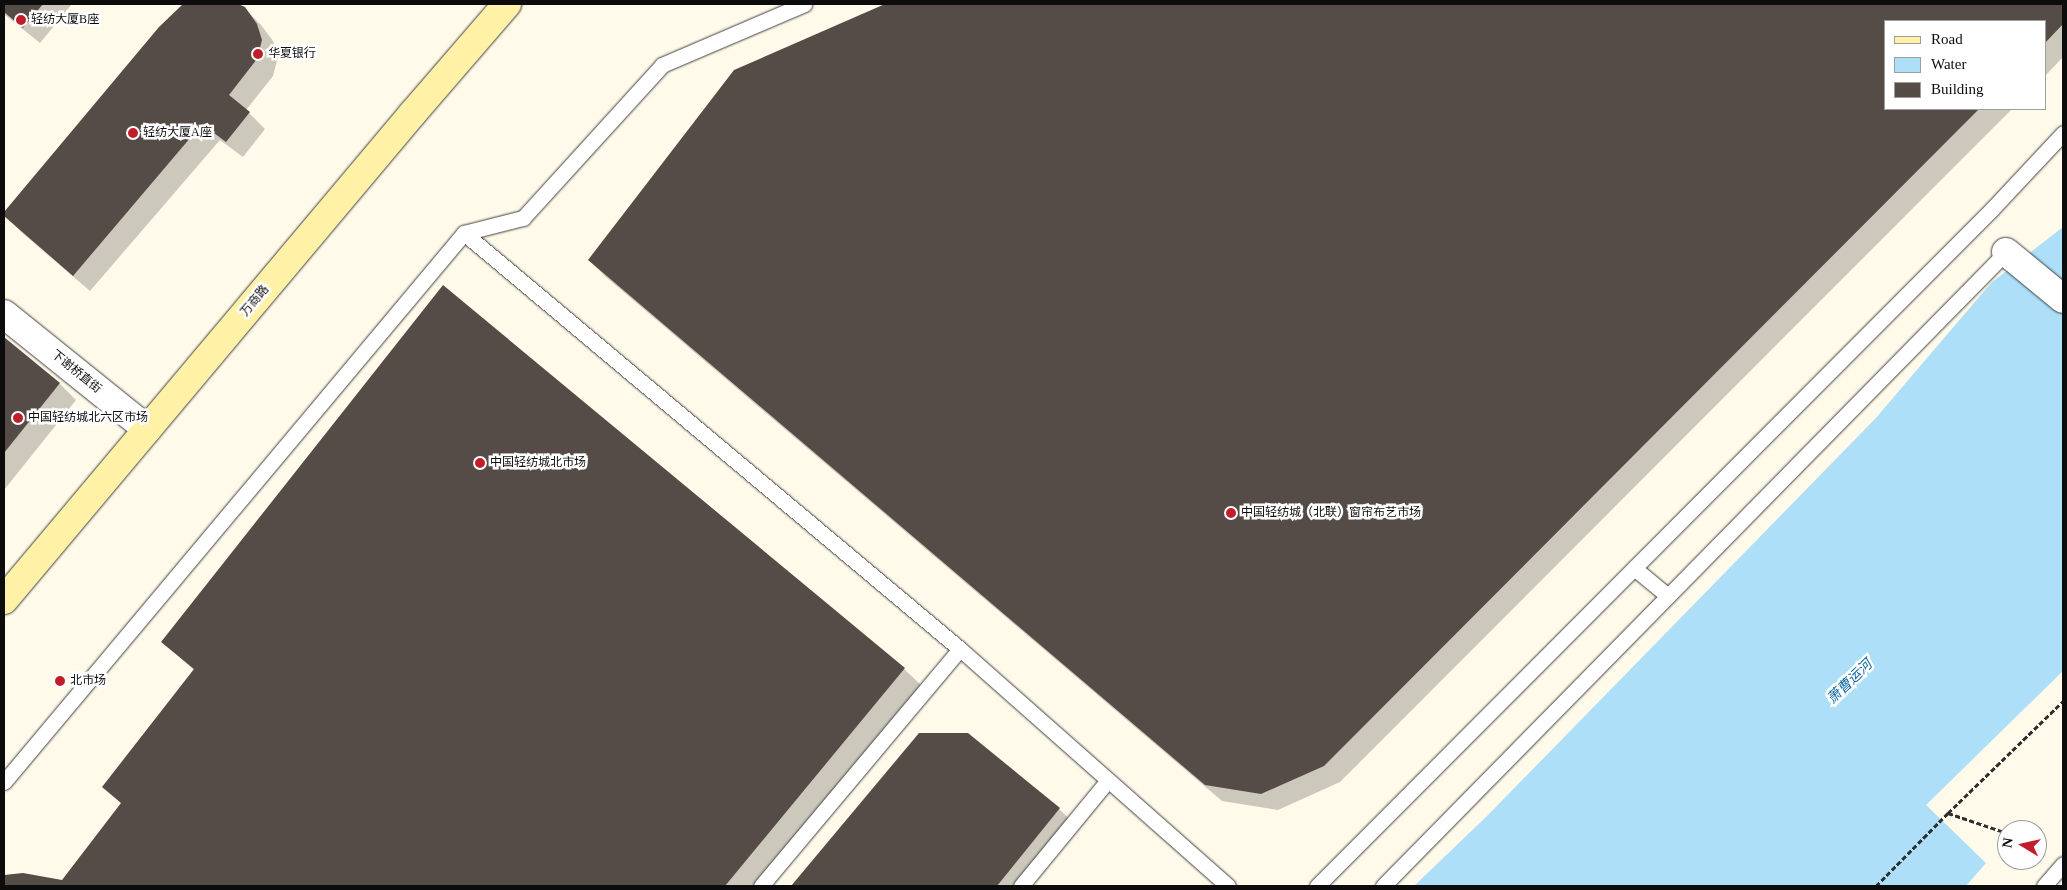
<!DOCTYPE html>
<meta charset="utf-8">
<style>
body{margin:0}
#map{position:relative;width:2067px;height:890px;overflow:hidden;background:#fffaea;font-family:"Times New Roman","Noto Sans SC",serif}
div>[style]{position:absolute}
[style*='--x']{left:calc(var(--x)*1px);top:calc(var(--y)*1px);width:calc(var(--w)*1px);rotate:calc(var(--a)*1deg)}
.water>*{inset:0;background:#addff9}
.shadow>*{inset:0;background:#0003}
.building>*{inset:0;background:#554c48}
.path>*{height:3px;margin-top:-1.5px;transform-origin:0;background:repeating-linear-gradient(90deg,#2e2e2e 0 5px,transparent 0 7.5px)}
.roads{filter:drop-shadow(0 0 1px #3f3f3f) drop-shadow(0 0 1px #3f3f3f)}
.lane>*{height:15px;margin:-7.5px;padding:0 7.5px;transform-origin:7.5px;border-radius:7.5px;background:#fff}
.street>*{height:28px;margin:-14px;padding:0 14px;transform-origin:14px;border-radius:14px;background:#fff}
.secondary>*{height:28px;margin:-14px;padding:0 14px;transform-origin:14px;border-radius:14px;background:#fff1a5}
.dots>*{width:14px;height:14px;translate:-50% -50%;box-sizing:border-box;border:2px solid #fff;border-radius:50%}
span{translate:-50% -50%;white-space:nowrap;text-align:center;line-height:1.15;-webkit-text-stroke:5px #fff;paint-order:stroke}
.poi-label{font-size:12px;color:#0c0c0c}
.left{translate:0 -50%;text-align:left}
.street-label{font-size:12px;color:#0c0c0c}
.water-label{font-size:14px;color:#1068a2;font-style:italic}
.frame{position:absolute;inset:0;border:5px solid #0c0c0c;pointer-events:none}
.legend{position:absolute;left:1884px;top:20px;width:162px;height:90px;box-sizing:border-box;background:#fff;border:1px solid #9e9e9e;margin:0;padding:6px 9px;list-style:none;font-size:15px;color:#0c0c0c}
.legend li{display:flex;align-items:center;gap:10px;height:25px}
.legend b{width:25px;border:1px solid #9e9e9e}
.north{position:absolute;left:1997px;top:820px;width:50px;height:50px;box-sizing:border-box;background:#fff;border:1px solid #9e9e9e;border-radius:50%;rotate:279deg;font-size:14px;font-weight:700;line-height:20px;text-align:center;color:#0c0c0c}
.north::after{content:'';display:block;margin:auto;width:18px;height:22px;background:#c11e2c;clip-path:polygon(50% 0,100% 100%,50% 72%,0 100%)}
</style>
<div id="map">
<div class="water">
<div style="clip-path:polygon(2063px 227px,2063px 671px,1926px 805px,1986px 863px,1966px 886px,1414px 886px,1487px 816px,1875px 419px,1991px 283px)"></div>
</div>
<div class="shadow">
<div style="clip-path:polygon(4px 4px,72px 4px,40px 43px,4px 14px)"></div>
<div style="clip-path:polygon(186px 4px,236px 4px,244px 8px,261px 25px,273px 41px,278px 57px,273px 76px,246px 110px,265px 129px,243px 157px,220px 140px,90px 291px,20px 231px,4px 214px,180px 7px)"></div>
<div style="clip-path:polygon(888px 4px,2063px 4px,2063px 57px,2046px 75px,2046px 21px,1886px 21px,1886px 109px,2012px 109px,1340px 782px,1278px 810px,1222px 801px,606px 277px,589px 260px,735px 71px)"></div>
<div style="clip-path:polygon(4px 338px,60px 384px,76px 400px,4px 490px)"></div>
<div style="clip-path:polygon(163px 642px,904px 669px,921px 685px,754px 886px,4px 886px,4px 876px,23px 874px,63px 881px,122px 804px,104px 786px,195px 671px)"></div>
<div style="clip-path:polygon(919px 735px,1059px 809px,1076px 825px,1026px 886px,793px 886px)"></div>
</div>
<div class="building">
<div style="clip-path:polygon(4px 4px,43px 4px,23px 28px,4px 12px)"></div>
<div style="clip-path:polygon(183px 4px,238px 4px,245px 7px,257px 24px,262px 40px,257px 59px,229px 95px,250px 112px,226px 142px,202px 124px,73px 276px,4px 216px,4px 212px,159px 27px)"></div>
<div style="clip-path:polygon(885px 4px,2063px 4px,2063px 24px,2046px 42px,2046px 21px,1886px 21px,1886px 109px,1979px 109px,1324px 766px,1261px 794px,1205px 785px,588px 260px,734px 70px)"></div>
<div style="clip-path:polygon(443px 285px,905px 668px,725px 886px,4px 886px,4px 875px,23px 873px,62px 880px,121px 803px,102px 787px,194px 669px,161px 642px)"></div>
<div style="clip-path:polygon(4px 337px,60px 383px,4px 453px)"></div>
<div style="clip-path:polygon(919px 733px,968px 733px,1060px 808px,997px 886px,791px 886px)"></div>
</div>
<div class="path">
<div style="--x:1948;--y:813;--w:161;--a:-44.2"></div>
<div style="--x:2037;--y:844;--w:9;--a:18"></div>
<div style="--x:1876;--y:886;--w:103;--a:-45.4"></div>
<div style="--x:1948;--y:813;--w:62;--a:18.7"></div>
</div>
<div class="roads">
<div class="lane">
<div style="--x:464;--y:233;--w:647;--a:39.99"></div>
<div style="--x:960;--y:649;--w:358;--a:41.5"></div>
<div style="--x:1634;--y:568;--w:44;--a:39.5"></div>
<div style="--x:4;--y:782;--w:716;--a:-50.04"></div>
<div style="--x:464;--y:233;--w:61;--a:-14.3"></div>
<div style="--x:523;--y:218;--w:207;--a:-47.7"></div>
<div style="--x:662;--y:65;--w:155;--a:-23.2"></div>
<div style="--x:761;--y:886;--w:309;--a:-50"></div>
<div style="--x:1021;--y:886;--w:137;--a:-50.6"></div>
<div style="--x:1317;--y:886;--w:956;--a:-45.08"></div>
<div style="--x:1992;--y:209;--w:104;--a:-46.9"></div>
<div style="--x:1383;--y:886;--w:889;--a:-45.5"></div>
<div style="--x:2044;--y:886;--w:29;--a:-49"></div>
</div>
<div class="street">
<div style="--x:2006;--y:252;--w:74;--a:39.5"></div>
<div style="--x:4;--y:314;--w:184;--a:38.8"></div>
</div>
<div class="secondary">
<div style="--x:4;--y:600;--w:636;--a:-49.98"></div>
<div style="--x:413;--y:113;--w:144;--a:-49.2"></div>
</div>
</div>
<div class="dots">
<div style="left:21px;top:20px;background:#c11e2c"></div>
<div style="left:258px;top:54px;background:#c11e2c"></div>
<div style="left:133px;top:133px;background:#c11e2c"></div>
<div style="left:18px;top:418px;background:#c11e2c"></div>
<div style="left:480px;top:463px;background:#c11e2c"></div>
<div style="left:1231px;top:513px;background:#c11e2c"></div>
<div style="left:60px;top:681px;background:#c11e2c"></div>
</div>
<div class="poi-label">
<span class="left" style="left:31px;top:20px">轻纺大厦B座</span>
<span class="left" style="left:268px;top:54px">华夏银行</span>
<span class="left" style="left:143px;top:133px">轻纺大厦A座</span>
<span class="left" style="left:28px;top:418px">中国轻纺城北六区市场</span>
<span class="left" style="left:490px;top:463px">中国轻纺城北市场</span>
<span class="left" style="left:1241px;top:513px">中国轻纺城（北联）窗帘布艺市场</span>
<span class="left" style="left:70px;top:681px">北市场</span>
</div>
<div class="street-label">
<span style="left:255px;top:301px;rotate:-50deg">万商路</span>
<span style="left:76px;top:372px;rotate:39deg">下谢桥直街</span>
</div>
<div class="water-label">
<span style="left:1850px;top:682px;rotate:-44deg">萧曹运河</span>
</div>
<div class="frame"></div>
<ul class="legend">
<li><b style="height:6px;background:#fff1a5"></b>Road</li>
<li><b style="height:14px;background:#addff9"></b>Water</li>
<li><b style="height:14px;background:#554c48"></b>Building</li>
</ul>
<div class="north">N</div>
</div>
